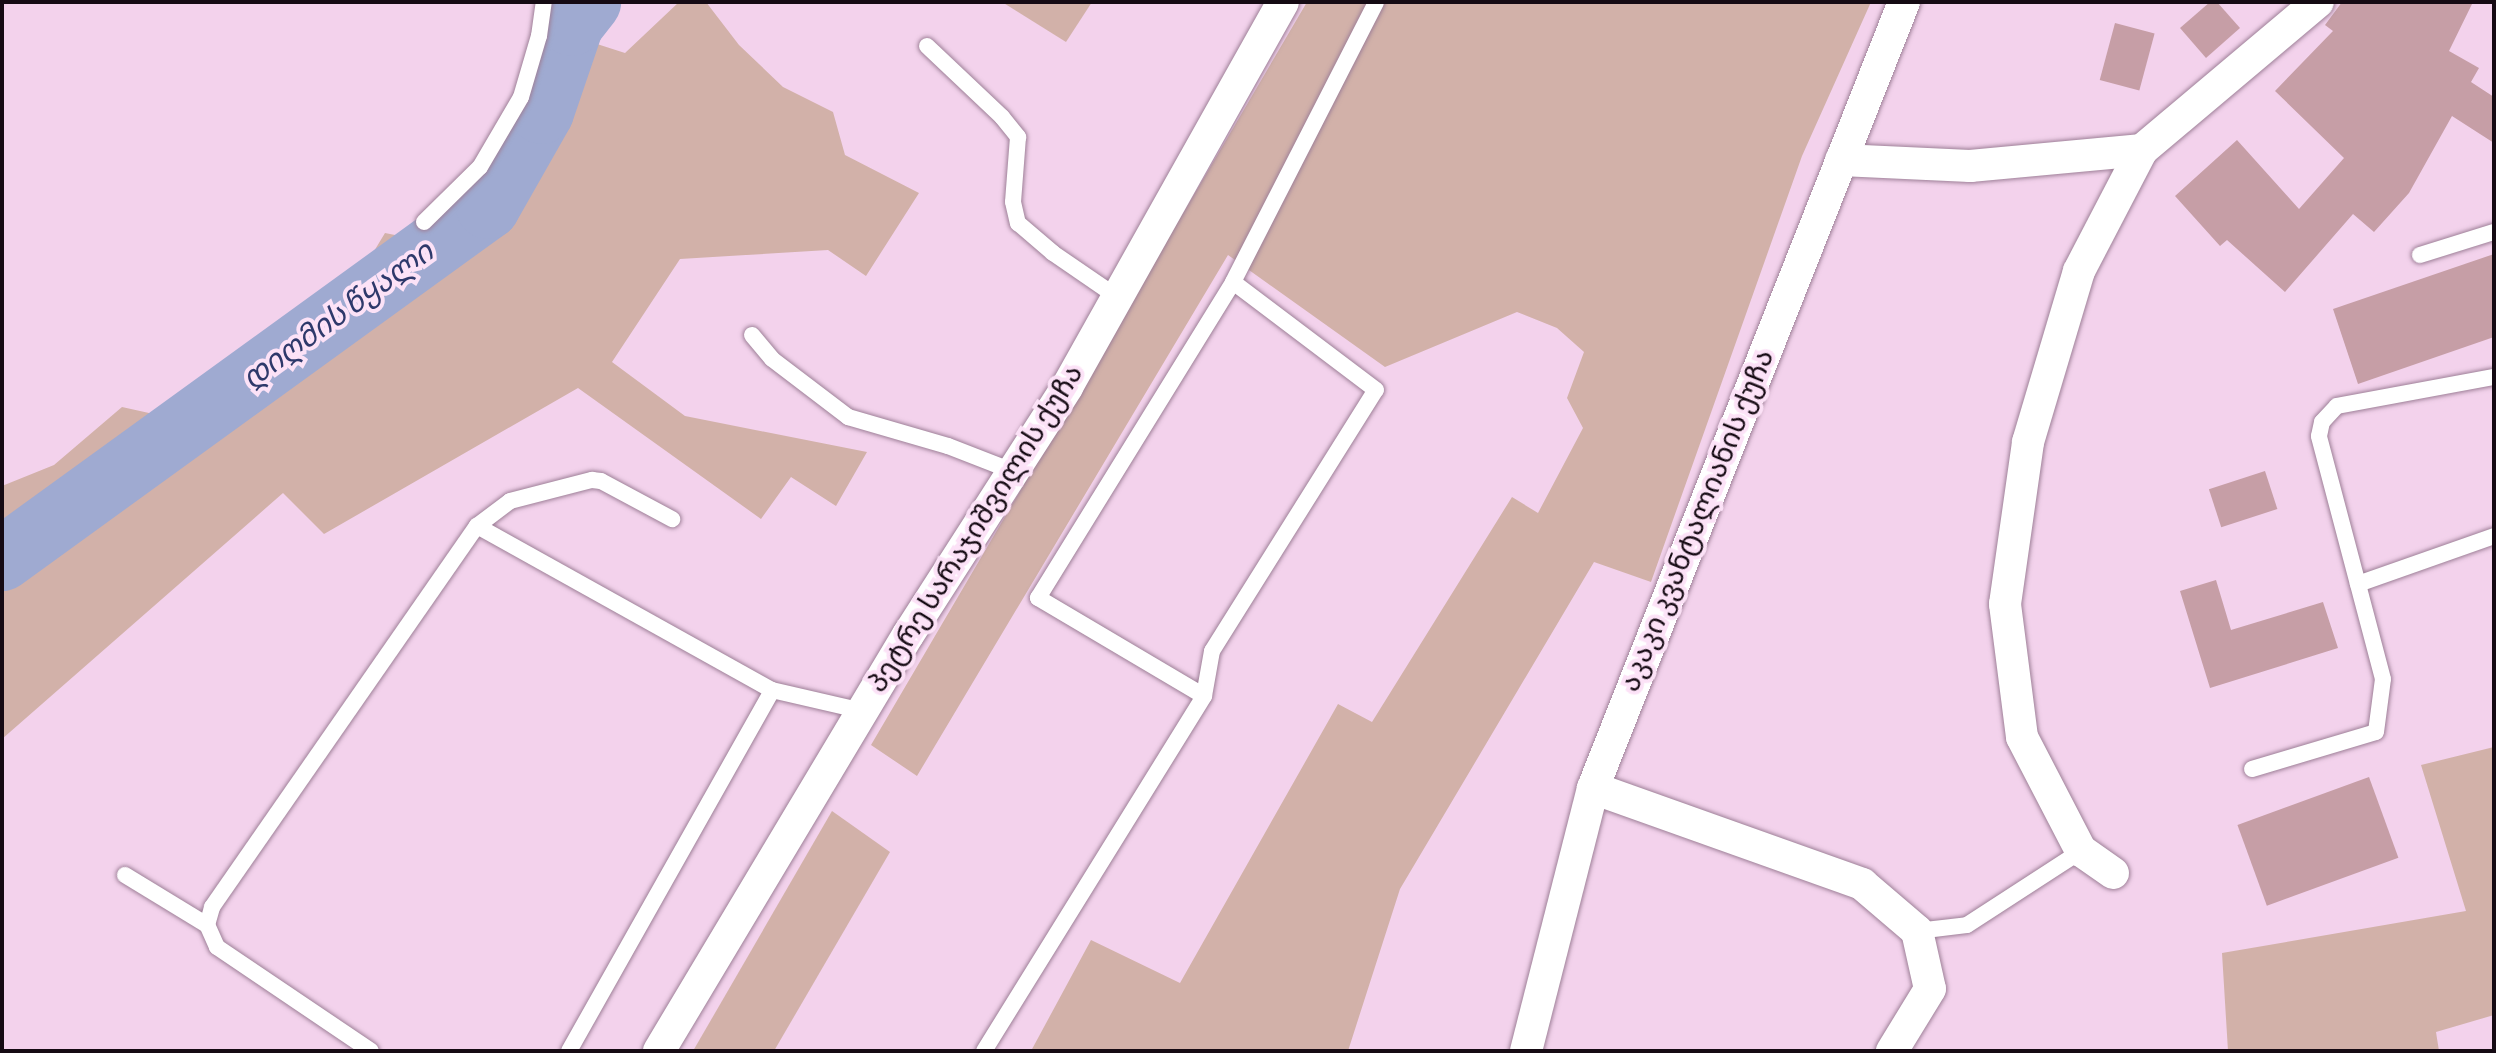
<!DOCTYPE html>
<meta charset="utf-8">
<style>
body{margin:0}
#map{position:relative;width:2496px;height:1053px;overflow:hidden;background:#f3d2ec;font-family:"Alegreya Sans","Noto Sans Georgian",sans-serif}
div>[style]{position:absolute}
[style*='--x']{left:calc(var(--x)*1px);top:calc(var(--y)*1px);width:calc(var(--w)*1px);rotate:calc(var(--a)*1deg)}
.green>*{inset:0;background:#d2b1a9}
.river>*{height:64px;margin:-32px;padding:0 32px;transform-origin:32px;border-radius:32px;background:#9faad1}
.building>*{inset:0;background:#c69ea6;transform-origin:0 0}
.roads{filter:drop-shadow(0 0 2px #9e8098) drop-shadow(0 0 2px #9e8098)}
.service>*{height:16px;margin:-8px;padding:0 8px;transform-origin:8px;border-radius:8px;background:#fff}
.minor>*{height:32px;margin:-16px;padding:0 16px;transform-origin:16px;border-radius:16px;background:#fff}
span{translate:-50% -50%;white-space:nowrap;text-align:center;line-height:1.15;-webkit-text-stroke:8px #fce2f7;paint-order:stroke}
.street-label{font-size:28px;color:#150a13}
.water-label{font-size:30px;color:#2e396b;font-style:italic}
.frame{position:absolute;inset:0;border:4px solid #150a13;pointer-events:none}
</style>
<div id="map">
<div class="green">
<div style="clip-path:polygon(562px 2px,613px 2px,597px 44px,625px 53px,679px 2px,706px 2px,739px 45px,783px 87px,833px 112px,845px 155px,919px 193px,866px 276px,828px 250px,680px 259px,612px 362px,685px 416px,867px 452px,836px 506px,791px 477px,761px 519px,578px 388px,324px 534px,283px 493px,2px 739px,2px 486px,54px 465px,122px 407px,158px 415px,362px 271px,385px 233px,420px 240px,474px 198px,526px 115px)"></div>
<div style="clip-path:polygon(1002px 2px,1092px 2px,1066px 42px)"></div>
<div style="clip-path:polygon(1307px 2px,1871px 2px,1802px 156px,1651px 582px,1594px 562px,1400px 889px,1348px 1051px,1031px 1051px,1091px 940px,1180px 983px,1338px 704px,1372px 722px,1512px 497px,1538px 513px,1583px 428px,1567px 398px,1584px 352px,1557px 328px,1517px 312px,1385px 367px,1228px 255px,917px 776px,871px 745px)"></div>
<div style="clip-path:polygon(2494px 747px,2494px 1015px,2436px 1032px,2439px 1051px,2228px 1051px,2222px 953px,2466px 911px,2421px 765px)"></div>
<div style="clip-path:polygon(832px 811px,890px 852px,774px 1051px,693px 1051px)"></div>
</div>
<div class="river">
<div style="--x:2;--y:559;--w:600;--a:-35.92"></div>
<div style="--x:488;--y:207;--w:109;--a:-60.4"></div>
<div style="--x:542;--y:112;--w:93;--a:-71.2"></div>
<div style="--x:572;--y:24;--w:28;--a:-52"></div>
</div>
<div class="building">
<div style="clip-path:polygon(2210px 2px,2217px 2px,2240px 28px,2206px 58px,2180px 28px)"></div>
<div style="clip-path:polygon(2342px 2px,2473px 2px,2449px 51px,2479px 68px,2471px 82px,2494px 97px,2494px 143px,2452px 116px,2409px 193px,2374px 232px,2353px 214px,2285px 292px,2227px 240px,2220px 246px,2175px 196px,2237px 140px,2299px 209px,2344px 158px,2275px 91px,2333px 31px,2325px 25px)"></div>
<div style="left:2115px;top:23px;width:41px;height:59px;rotate:15deg"></div>
<div style="clip-path:polygon(2494px 254px,2494px 337px,2358px 384px,2333px 309px)"></div>
<div style="left:2265px;top:471px;width:40px;height:59px;rotate:72deg"></div>
<div style="clip-path:polygon(2216px 580px,2231px 630px,2323px 602px,2338px 648px,2210px 688px,2180px 591px)"></div>
<div style="left:2369px;top:777px;width:86px;height:140px;rotate:70deg"></div>
</div>
<div class="roads">
<div class="service">
<div style="--x:927;--y:46;--w:103;--a:43.4"></div>
<div style="--x:1002;--y:117;--w:26;--a:51"></div>
<div style="--x:1018;--y:137;--w:65;--a:94.4"></div>
<div style="--x:1013;--y:202;--w:22;--a:77"></div>
<div style="--x:1018;--y:223;--w:46;--a:40.6"></div>
<div style="--x:1053;--y:253;--w:78;--a:34.5"></div>
<div style="--x:424;--y:222;--w:78;--a:-44.5"></div>
<div style="--x:480;--y:167;--w:81;--a:-59.6"></div>
<div style="--x:521;--y:97;--w:64;--a:-73.6"></div>
<div style="--x:539;--y:36;--w:34;--a:-82"></div>
<div style="--x:2420;--y:255;--w:77;--a:-17.3"></div>
<div style="--x:752;--y:335;--w:31;--a:50"></div>
<div style="--x:772;--y:359;--w:96;--a:37.3"></div>
<div style="--x:848;--y:417;--w:104;--a:16.2"></div>
<div style="--x:948;--y:446;--w:69;--a:21.3"></div>
<div style="--x:477;--y:526;--w:41;--a:-37.1"></div>
<div style="--x:510;--y:501;--w:85;--a:-14.4"></div>
<div style="--x:592;--y:480;--w:9;--a:6"></div>
<div style="--x:601;--y:481;--w:81;--a:28.2"></div>
<div style="--x:2358;--y:584;--w:144;--a:-19.4"></div>
<div style="--x:1204;--y:696;--w:46;--a:-79.9"></div>
<div style="--x:1212;--y:651;--w:308;--a:-57.9"></div>
<div style="--x:1376;--y:390;--w:179;--a:-142.9"></div>
<div style="--x:2252;--y:769;--w:129;--a:-16.6"></div>
<div style="--x:2376;--y:732;--w:53;--a:-82.5"></div>
<div style="--x:2383;--y:679;--w:251;--a:-104.8"></div>
<div style="--x:2319;--y:436;--w:14;--a:-78"></div>
<div style="--x:2322;--y:422;--w:22;--a:-47"></div>
<div style="--x:2337;--y:406;--w:160;--a:-10.5"></div>
<div style="--x:125;--y:875;--w:96;--a:31.4"></div>
<div style="--x:1917;--y:931;--w:50;--a:-6.8"></div>
<div style="--x:1967;--y:925;--w:136;--a:-33"></div>
<div style="--x:371;--y:1051;--w:186;--a:-146"></div>
<div style="--x:217;--y:947;--w:24;--a:-114"></div>
<div style="--x:207;--y:925;--w:19;--a:-74"></div>
<div style="--x:212;--y:907;--w:464;--a:-55.2"></div>
<div style="--x:477;--y:526;--w:338;--a:29.1"></div>
<div style="--x:772;--y:690;--w:93;--a:13"></div>
<div style="--x:569;--y:1051;--w:414;--a:-60.6"></div>
<div style="--x:984;--y:1051;--w:418;--a:-58.2"></div>
<div style="--x:1204;--y:696;--w:193;--a:-149.4"></div>
<div style="--x:1038;--y:598;--w:371;--a:-58.3"></div>
<div style="--x:1233;--y:282;--w:314;--a:-62.9"></div>
</div>
<div class="minor">
<div style="--x:1841;--y:160;--w:129;--a:2.7"></div>
<div style="--x:1970;--y:166;--w:173;--a:-5.3"></div>
<div style="--x:2142;--y:150;--w:230;--a:-40.1"></div>
<div style="--x:1593;--y:788;--w:286;--a:19.6"></div>
<div style="--x:1862;--y:884;--w:72;--a:40.5"></div>
<div style="--x:1917;--y:931;--w:59;--a:77.4"></div>
<div style="--x:1930;--y:989;--w:73;--a:121.5"></div>
<div style="--x:2113;--y:873;--w:39;--a:-145"></div>
<div style="--x:2081;--y:851;--w:128;--a:-117.4"></div>
<div style="--x:2022;--y:737;--w:134;--a:-97.3"></div>
<div style="--x:2005;--y:604;--w:164;--a:-81.9"></div>
<div style="--x:2028;--y:442;--w:178;--a:-73.4"></div>
<div style="--x:2079;--y:271;--w:136;--a:-62.5"></div>
<div style="--x:659;--y:1051;--w:485;--a:-59.1"></div>
<div style="--x:908;--y:635;--w:295;--a:-57.3"></div>
<div style="--x:1067;--y:387;--w:441;--a:-60.7"></div>
<div style="--x:1526;--y:1051;--w:271;--a:-75.7"></div>
<div style="--x:1593;--y:788;--w:845;--a:-68.41"></div>
</div>
</div>
<div class="street-label">
<span style="left:1698px;top:521px;rotate:-68deg">აკაკი კვანტალიანის ქუჩა</span>
<span style="left:976px;top:529px;rotate:-58deg">პეტრე სარაჯიშვილის ქუჩა</span>
</div>
<div class="water-label">
<span style="left:338px;top:316px;rotate:-36deg">დიღმის წყალი</span>
</div>
<div class="frame"></div>
</div>
